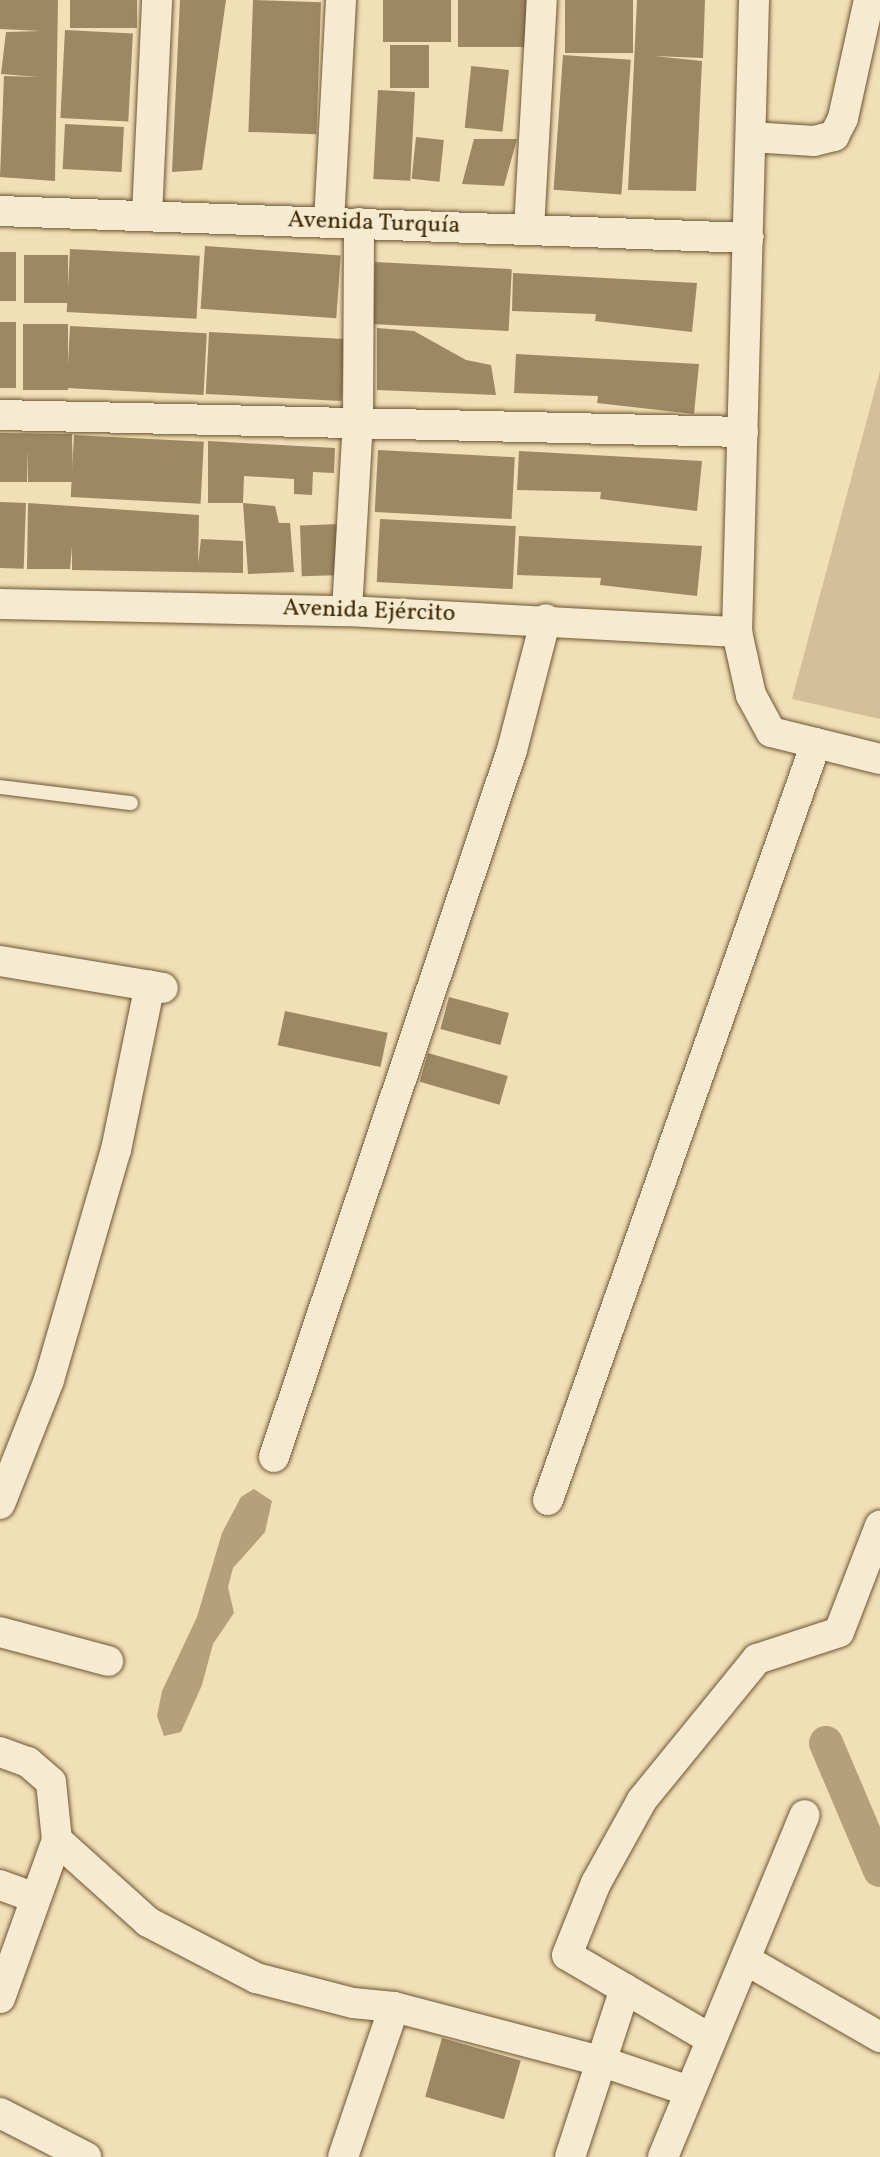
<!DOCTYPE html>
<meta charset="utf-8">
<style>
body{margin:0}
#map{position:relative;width:880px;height:2157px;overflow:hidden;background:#f1dfb6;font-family:Vollkorn,serif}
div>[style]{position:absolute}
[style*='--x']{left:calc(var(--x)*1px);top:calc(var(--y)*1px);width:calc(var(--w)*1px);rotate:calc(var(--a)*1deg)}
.green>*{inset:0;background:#d3c098}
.water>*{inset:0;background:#b4a17a}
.canal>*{height:34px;margin:-17px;padding:0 17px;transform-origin:17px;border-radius:17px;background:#b4a17a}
.building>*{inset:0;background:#9c8862;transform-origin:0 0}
.roads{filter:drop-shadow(0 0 2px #6c5632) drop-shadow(0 0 2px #6c5632)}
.lane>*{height:14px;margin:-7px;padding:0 7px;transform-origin:7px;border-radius:7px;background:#f6ead0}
.street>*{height:30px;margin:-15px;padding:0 15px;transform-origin:15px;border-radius:15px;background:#f6ead0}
span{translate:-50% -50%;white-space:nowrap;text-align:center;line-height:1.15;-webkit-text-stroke:6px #f6ead0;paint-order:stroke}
.street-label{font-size:24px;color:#3f2906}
</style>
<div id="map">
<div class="green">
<div style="clip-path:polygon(880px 371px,880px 719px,792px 699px)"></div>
</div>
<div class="water">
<div style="clip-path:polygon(254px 1489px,272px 1501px,265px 1532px,233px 1568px,228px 1587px,234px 1613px,213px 1644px,202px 1685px,181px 1732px,164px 1736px,157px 1716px,162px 1691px,197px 1617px,222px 1533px,241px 1497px)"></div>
</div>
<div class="canal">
<div style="--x:826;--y:1743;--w:138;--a:67"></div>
</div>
<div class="building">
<div style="clip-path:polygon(0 0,58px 0,55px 181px,0 177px,4px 76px,39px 77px,1px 74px,6px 32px,41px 31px,0 29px)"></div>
<div style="left:70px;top:0;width:67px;height:28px"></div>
<div style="clip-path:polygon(180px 0,226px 0,202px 170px,172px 172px)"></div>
<div style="left:253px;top:0;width:68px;height:132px;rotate:2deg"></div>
<div style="left:383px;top:0;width:68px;height:42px"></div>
<div style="left:458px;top:0;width:68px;height:47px"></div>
<div style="left:565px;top:0;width:68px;height:53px"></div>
<div style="clip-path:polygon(637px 0,705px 0,703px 58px,654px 56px,702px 61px,696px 191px,628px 190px)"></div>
<div style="left:65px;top:30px;width:68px;height:88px;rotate:3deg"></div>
<div style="left:390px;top:45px;width:39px;height:43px"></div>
<div style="left:563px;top:55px;width:68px;height:135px;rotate:4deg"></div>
<div style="left:509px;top:70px;width:62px;height:38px;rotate:96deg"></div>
<div style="left:378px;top:90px;width:37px;height:89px;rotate:3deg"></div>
<div style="left:65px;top:124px;width:59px;height:45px;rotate:3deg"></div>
<div style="left:416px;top:137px;width:28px;height:42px;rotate:6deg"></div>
<div style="clip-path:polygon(474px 139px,517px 139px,504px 186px,462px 184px)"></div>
<div style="left:205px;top:246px;width:136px;height:63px;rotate:4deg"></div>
<div style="left:70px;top:249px;width:130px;height:63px;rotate:3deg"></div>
<div style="left:0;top:252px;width:16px;height:49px"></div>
<div style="left:24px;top:255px;width:44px;height:48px"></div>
<div style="left:375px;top:262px;width:137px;height:62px;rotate:3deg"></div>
<div style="clip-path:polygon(513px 273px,697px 283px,692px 332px,595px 321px,596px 314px,512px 311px)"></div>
<div style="left:0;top:322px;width:16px;height:66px"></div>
<div style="left:23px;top:324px;width:45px;height:66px"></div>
<div style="left:70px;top:326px;width:137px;height:62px;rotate:3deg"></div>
<div style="clip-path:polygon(377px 328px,414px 331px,466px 360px,491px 365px,496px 395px,377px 390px)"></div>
<div style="left:209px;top:332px;width:136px;height:62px;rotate:3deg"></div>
<div style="clip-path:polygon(516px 354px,699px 364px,694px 414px,597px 403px,598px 396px,514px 393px)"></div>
<div style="clip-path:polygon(0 433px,72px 434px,73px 482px,28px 482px,28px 449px,27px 482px,0 482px)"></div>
<div style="left:74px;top:435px;width:130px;height:62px;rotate:3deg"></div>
<div style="clip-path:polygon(208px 441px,335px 448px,334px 473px,313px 472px,312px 495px,294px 494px,294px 479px,244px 476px,243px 503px,208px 503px)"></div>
<div style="left:378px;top:450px;width:137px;height:62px;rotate:3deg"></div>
<div style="clip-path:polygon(519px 451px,702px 461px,697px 511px,600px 499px,601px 492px,517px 490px)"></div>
<div style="left:0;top:502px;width:26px;height:66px;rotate:2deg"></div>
<div style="clip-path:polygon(28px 503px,199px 515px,198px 564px,201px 539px,243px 541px,243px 573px,72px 570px,72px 547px,70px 569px,27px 569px)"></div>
<div style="clip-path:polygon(243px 503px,275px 506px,279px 523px,290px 523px,294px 572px,248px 574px)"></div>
<div style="left:380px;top:519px;width:136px;height:63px;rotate:3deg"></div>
<div style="left:340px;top:524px;width:51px;height:40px;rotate:88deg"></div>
<div style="clip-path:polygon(519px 536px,702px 546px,697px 596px,600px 585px,601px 578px,517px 575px)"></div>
<div style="left:449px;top:997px;width:62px;height:33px;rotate:15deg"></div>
<div style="left:285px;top:1011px;width:105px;height:35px;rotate:12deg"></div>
<div style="left:428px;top:1053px;width:83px;height:30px;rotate:16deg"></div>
<div style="left:442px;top:2038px;width:82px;height:61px;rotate:16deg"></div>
</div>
<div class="roads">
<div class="lane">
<div style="--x:0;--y:787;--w:132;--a:7"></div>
</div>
<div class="street">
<div style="--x:754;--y:0;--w:632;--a:91.54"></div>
<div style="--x:737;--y:632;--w:65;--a:77.5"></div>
<div style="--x:751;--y:695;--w:42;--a:61.6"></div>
<div style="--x:771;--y:732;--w:112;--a:13.9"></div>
<div style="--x:751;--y:137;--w:63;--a:3.6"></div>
<div style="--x:814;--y:141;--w:21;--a:-14"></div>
<div style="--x:834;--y:136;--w:20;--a:-63"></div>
<div style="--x:843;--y:118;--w:121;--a:-77.6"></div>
<div style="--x:0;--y:211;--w:749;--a:2.06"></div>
<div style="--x:147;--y:215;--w:215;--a:-87.3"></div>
<div style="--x:329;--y:222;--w:222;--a:-86.9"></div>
<div style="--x:529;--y:229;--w:229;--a:-86.8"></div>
<div style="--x:0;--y:415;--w:743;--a:1.31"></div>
<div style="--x:0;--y:604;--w:347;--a:1.2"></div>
<div style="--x:347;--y:611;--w:391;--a:3.1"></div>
<div style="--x:347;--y:611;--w:188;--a:-86.7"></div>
<div style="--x:358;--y:423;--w:200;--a:-89.7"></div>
<div style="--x:0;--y:961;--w:165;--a:9.4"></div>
<div style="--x:274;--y:1457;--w:746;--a:-71.4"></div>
<div style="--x:512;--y:750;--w:135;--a:-75.5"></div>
<div style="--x:548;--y:1500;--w:803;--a:-70.5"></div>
<div style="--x:0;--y:1504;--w:133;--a:-68.4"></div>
<div style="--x:49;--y:1380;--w:240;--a:-73.8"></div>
<div style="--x:116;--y:1150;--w:168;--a:-78.4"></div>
<div style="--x:0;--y:1632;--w:112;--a:15"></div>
<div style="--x:0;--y:1752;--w:30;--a:20"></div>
<div style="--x:28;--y:1762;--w:30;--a:41"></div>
<div style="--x:51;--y:1782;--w:58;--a:84.1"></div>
<div style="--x:57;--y:1840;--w:168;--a:109.8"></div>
<div style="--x:57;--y:1840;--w:122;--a:42"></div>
<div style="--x:148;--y:1922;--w:122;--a:27.4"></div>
<div style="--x:256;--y:1978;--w:100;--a:14.5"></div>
<div style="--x:353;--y:2003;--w:41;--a:5.6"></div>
<div style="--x:394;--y:2007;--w:216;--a:14.7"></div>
<div style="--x:603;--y:2062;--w:91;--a:18.6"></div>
<div style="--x:0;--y:1885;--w:35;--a:20"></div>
<div style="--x:746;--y:1960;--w:155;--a:29.9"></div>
<div style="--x:709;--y:2038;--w:164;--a:-149.7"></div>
<div style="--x:567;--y:1955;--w:78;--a:-68.1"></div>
<div style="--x:596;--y:1883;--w:95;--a:-61"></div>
<div style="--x:642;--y:1800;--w:182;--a:-50.8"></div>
<div style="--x:757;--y:1659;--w:86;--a:-18.2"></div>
<div style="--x:839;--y:1632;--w:114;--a:-68.9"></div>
<div style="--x:0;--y:2113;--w:97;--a:27.1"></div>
<div style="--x:343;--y:2157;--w:158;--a:-71.2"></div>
<div style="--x:570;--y:2157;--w:177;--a:-71.9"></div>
<div style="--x:663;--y:2157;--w:370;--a:-67.5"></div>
</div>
</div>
<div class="street-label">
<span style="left:374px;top:224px;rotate:2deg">Avenida Turquía</span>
<span style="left:369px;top:612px;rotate:2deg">Avenida Ejército</span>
</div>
</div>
